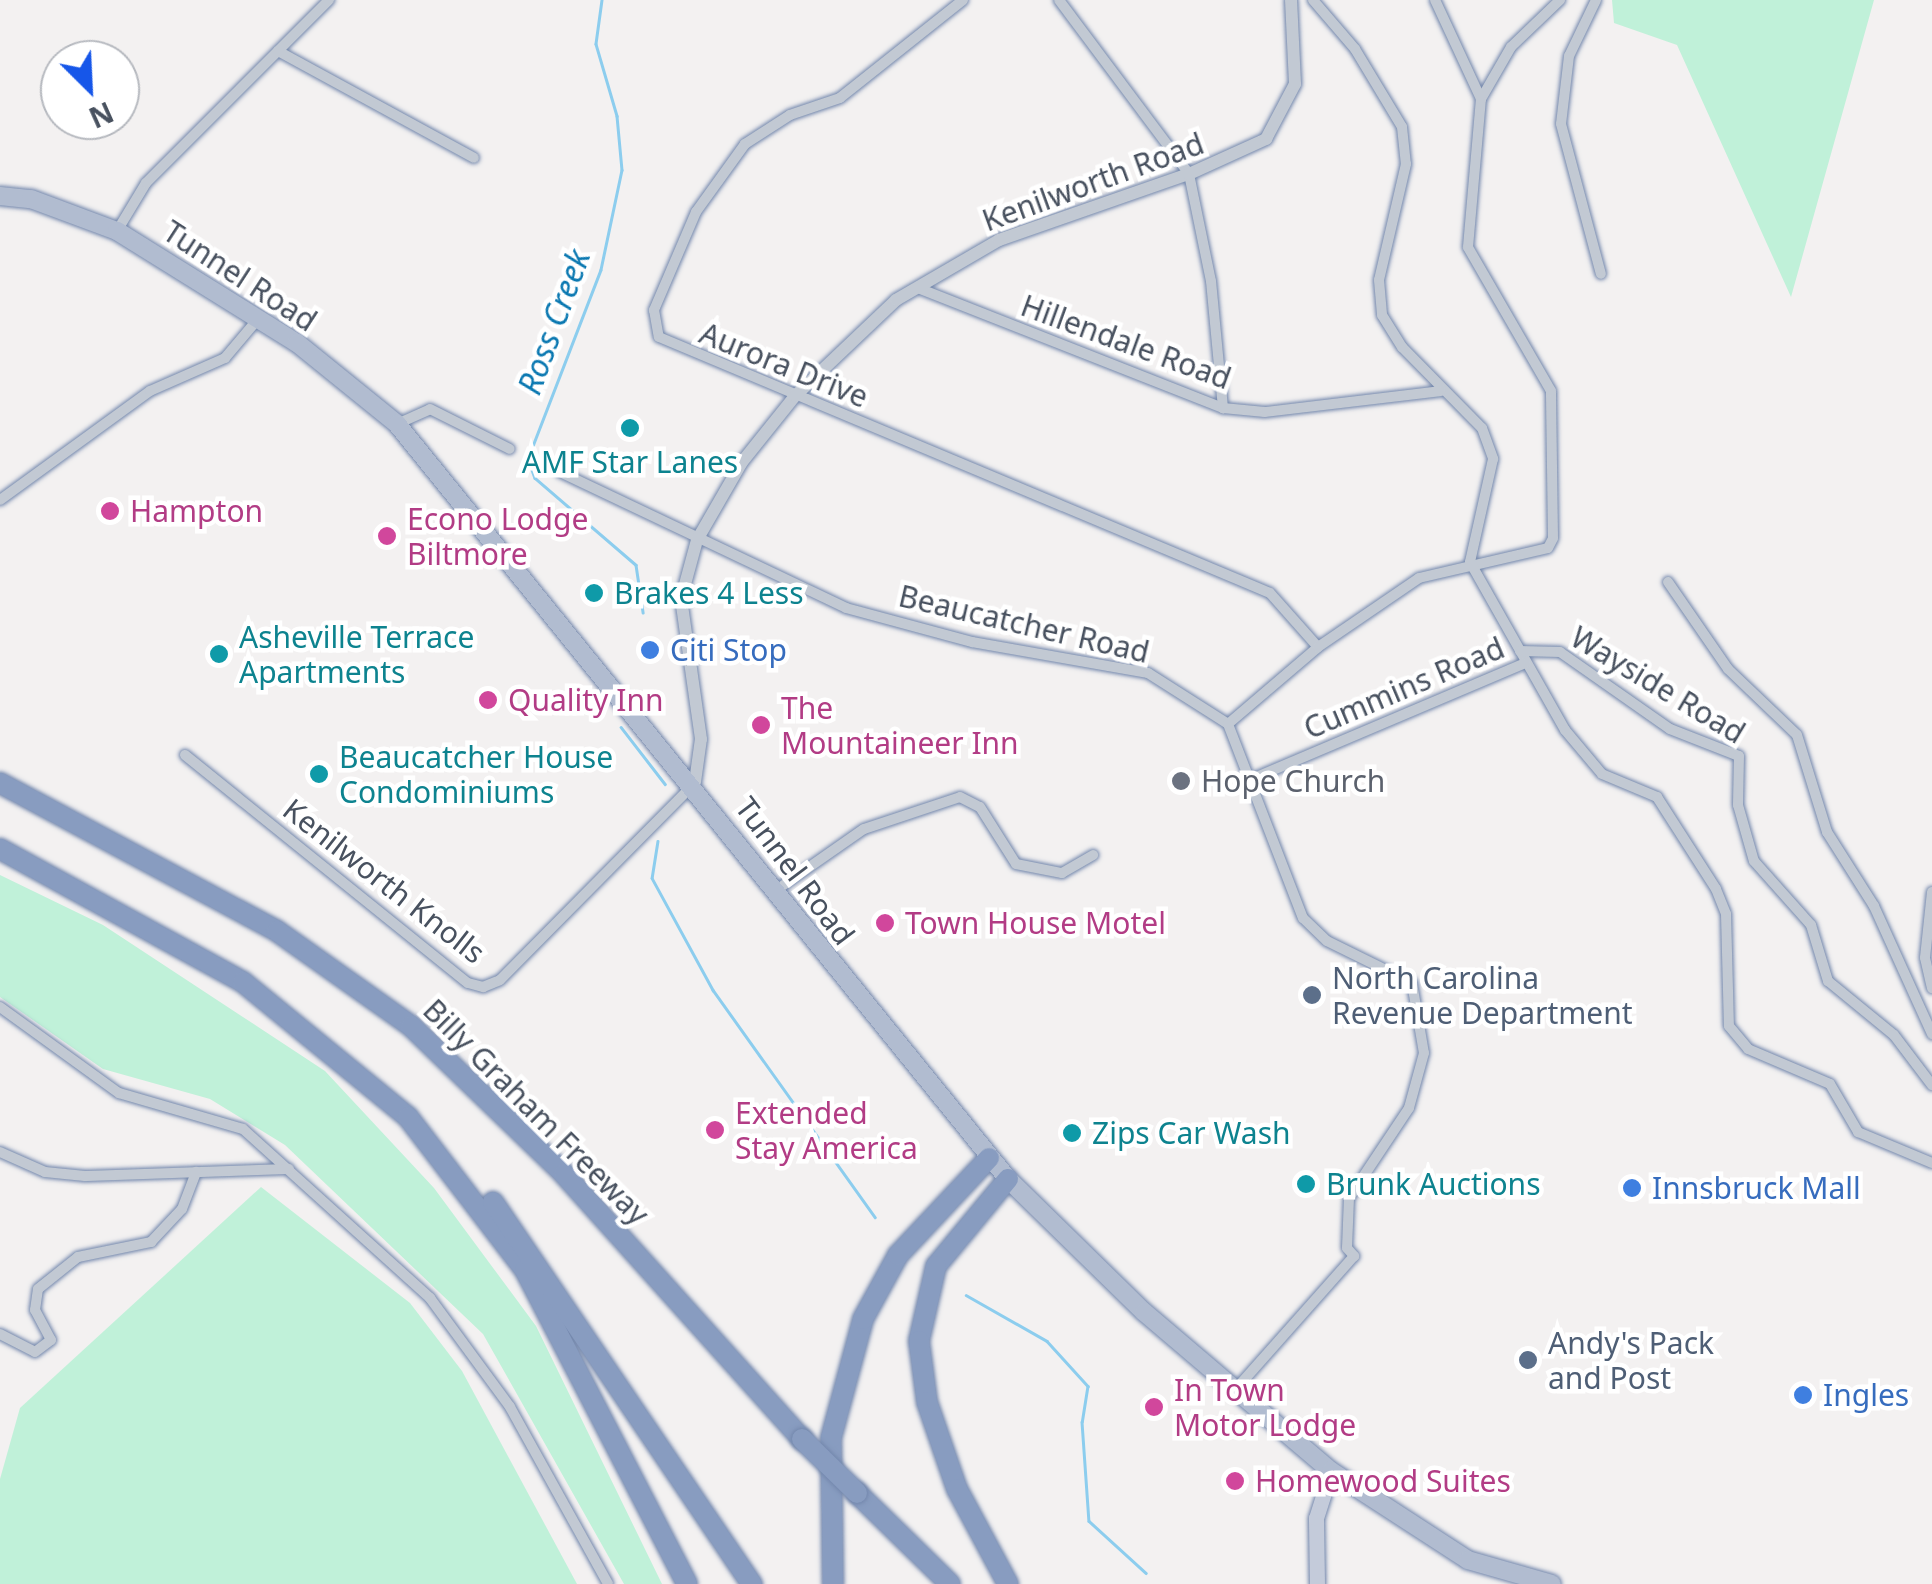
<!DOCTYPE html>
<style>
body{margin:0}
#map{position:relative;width:1932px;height:1584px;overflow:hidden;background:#f3f1f1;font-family:"Noto Sans",sans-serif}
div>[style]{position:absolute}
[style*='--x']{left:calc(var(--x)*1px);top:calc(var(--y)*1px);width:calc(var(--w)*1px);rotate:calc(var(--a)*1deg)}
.green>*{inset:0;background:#c0f1d9}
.stream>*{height:2.5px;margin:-1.25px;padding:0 1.25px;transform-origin:1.25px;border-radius:1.25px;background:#8ccdee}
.roads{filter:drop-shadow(0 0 2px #7387ac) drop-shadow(0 0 2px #7387ac)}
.minor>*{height:10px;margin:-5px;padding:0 5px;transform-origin:5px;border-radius:5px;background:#c2c9d3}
.tertiary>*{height:12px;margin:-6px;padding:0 6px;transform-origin:6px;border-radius:6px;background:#c2c9d3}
.secondary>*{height:15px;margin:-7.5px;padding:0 7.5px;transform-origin:7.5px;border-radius:7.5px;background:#c4cbda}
.primary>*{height:18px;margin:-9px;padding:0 9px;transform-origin:9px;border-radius:9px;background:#b1bcd0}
.motorway>*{height:20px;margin:-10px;padding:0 10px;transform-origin:10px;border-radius:10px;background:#889cc0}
.bridges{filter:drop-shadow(0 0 2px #7387ac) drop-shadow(0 0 2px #7387ac)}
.motorway-bridge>*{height:20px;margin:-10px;padding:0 10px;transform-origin:10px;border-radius:10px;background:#889cc0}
.dots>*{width:28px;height:28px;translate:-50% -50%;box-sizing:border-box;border:5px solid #fff;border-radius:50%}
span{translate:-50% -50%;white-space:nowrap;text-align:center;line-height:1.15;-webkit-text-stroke:9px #fff;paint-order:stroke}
.street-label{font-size:30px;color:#48515f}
.culture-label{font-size:30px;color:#0d838f}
.left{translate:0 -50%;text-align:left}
.hotel-label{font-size:30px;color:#b23c85}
.shop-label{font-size:30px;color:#366cbe}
.worship-label{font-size:30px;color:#5b616d}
.service-label{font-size:30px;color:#4e5e75}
.water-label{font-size:32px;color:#0a78b1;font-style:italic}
.north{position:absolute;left:40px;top:40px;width:100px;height:100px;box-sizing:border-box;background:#fff;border:2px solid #b6b9bf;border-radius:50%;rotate:156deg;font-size:28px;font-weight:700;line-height:40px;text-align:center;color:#48515f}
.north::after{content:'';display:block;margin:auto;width:35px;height:45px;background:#1656e9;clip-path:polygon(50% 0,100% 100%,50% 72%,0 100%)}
</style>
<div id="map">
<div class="green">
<div style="clip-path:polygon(1612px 0,1874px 0,1791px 297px,1677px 45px,1614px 23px)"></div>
<div style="clip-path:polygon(0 875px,103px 925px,325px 1071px,434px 1188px,536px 1326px,662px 1584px,624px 1584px,483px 1334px,285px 1145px,210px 1099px,103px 1069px,0 997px)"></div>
<div style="clip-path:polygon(261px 1187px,410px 1303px,462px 1371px,577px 1584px,0 1584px,0 1479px,20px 1408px)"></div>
</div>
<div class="stream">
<div style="--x:602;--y:0;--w:44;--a:97.8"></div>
<div style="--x:596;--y:44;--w:75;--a:73.7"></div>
<div style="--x:617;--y:116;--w:54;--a:84.7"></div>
<div style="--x:622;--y:170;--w:102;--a:101.9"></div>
<div style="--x:601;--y:270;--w:203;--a:111.1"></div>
<div style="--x:528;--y:459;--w:20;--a:70"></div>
<div style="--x:535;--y:478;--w:133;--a:40.7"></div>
<div style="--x:636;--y:565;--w:48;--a:81.5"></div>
<div style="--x:621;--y:727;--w:72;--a:52.3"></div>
<div style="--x:658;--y:841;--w:37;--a:99"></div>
<div style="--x:652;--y:878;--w:128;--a:61.4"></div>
<div style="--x:713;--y:990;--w:279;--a:54.5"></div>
<div style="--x:966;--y:1295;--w:93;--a:29.6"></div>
<div style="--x:1047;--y:1341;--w:61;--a:47.7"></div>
<div style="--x:1088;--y:1386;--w:36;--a:99"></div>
<div style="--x:1082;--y:1422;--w:99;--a:86"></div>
<div style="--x:1089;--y:1521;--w:77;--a:42.4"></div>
</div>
<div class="roads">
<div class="minor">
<div style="--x:963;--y:0;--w:157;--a:141.5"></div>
<div style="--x:840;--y:98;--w:53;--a:161.2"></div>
<div style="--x:790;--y:115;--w:54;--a:147.2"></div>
<div style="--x:745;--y:144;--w:84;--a:125.8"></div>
<div style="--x:696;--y:212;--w:107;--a:113.2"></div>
<div style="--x:654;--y:310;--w:27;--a:80"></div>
<div style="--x:659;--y:337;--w:662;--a:22.73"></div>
<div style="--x:1270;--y:593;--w:72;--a:48.4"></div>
<div style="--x:1059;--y:0;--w:217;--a:53.2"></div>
<div style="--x:1189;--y:174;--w:109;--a:78.4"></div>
<div style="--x:1211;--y:281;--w:128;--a:84.6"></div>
<div style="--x:1313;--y:0;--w:65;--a:49.4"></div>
<div style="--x:1355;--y:49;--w:91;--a:58.9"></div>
<div style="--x:1402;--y:127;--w:37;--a:84"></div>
<div style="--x:1406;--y:164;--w:119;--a:103.1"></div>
<div style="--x:1379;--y:280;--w:35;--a:85"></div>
<div style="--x:1382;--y:315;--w:38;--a:58"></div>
<div style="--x:1402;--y:347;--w:114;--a:45.4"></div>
<div style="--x:1482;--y:428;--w:33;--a:70"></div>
<div style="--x:1493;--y:459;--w:106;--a:102.6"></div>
<div style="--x:1596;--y:0;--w:62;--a:115.7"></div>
<div style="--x:1569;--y:56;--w:68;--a:96.7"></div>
<div style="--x:1561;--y:124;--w:155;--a:75.1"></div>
<div style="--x:278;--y:51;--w:223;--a:28.6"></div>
<div style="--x:1481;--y:99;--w:60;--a:-60"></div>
<div style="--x:1511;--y:47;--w:68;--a:-43.8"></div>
<div style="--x:117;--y:231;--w:56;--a:-58.9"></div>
<div style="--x:146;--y:183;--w:259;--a:-45"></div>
<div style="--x:918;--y:288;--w:328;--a:21.5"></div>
<div style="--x:1223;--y:408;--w:42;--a:5.4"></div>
<div style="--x:1265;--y:412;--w:177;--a:-6.8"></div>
<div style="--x:397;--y:424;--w:36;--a:-24"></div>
<div style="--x:430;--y:409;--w:89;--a:26.6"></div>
<div style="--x:560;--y:472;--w:317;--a:25.4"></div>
<div style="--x:846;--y:608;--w:131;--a:15.1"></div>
<div style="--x:972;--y:642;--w:179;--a:10"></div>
<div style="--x:1148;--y:673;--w:95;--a:32.5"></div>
<div style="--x:1228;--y:724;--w:118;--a:-40.5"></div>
<div style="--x:1318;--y:647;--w:122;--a:-34.3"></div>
<div style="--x:1419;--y:578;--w:132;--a:-13.1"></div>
<div style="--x:1548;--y:548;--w:11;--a:-63"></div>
<div style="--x:1553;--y:538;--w:147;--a:-90.8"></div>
<div style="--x:1551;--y:391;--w:166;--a:-120"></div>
<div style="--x:1468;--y:247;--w:149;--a:-85"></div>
<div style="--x:1481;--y:99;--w:109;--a:-114.9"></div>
<div style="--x:0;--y:500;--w:185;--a:-36"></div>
<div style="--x:150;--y:391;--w:82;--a:-23.7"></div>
<div style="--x:225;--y:358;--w:51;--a:-49.8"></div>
<div style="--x:1470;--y:562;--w:193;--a:60.5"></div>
<div style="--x:1565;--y:730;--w:57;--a:49.9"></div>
<div style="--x:1602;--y:774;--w:60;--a:22.7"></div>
<div style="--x:1657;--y:797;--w:109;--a:57.3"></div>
<div style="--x:1716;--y:889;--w:27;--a:68"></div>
<div style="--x:1726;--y:914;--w:112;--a:88.5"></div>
<div style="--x:1729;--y:1026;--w:30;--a:50"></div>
<div style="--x:1748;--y:1049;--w:89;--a:23.1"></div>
<div style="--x:1830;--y:1084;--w:56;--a:59.7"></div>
<div style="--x:1858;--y:1132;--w:80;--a:22.7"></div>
<div style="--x:1668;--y:582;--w:106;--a:55.4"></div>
<div style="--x:1728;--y:669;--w:95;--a:43.7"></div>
<div style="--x:1797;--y:735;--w:102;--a:72.8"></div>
<div style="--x:1827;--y:832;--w:88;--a:57.6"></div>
<div style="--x:1874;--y:906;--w:141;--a:65.6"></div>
<div style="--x:1520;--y:651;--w:40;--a:1.4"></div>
<div style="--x:1560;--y:652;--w:134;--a:35"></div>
<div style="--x:1670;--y:729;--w:74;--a:21.4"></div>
<div style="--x:1739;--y:756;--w:49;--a:91.2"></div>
<div style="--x:1738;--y:805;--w:58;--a:74.1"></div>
<div style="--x:1754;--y:861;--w:86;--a:48.3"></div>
<div style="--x:1811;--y:925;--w:59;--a:73.1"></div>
<div style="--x:1828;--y:981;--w:85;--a:39.3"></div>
<div style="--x:1894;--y:1035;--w:63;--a:52.8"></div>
<div style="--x:1228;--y:724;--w:208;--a:68.9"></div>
<div style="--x:1303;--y:918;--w:33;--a:44"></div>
<div style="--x:1327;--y:941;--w:95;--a:26.3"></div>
<div style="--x:1412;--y:983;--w:71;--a:80.3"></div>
<div style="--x:1424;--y:1053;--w:57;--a:105.3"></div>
<div style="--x:1409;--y:1108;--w:108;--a:123.7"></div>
<div style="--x:1349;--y:1198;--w:50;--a:92.3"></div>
<div style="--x:1347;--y:1248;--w:11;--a:49"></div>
<div style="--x:1354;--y:1256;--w:179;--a:131.6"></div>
<div style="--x:185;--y:755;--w:363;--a:38.9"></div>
<div style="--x:468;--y:983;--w:16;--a:15"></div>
<div style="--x:483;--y:987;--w:18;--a:-22"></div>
<div style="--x:500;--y:980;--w:274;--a:-45.3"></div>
<div style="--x:1245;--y:782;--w:305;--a:-23"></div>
<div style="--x:775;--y:891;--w:108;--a:-34.9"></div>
<div style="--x:864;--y:829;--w:101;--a:-18.4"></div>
<div style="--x:960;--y:797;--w:22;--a:27"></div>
<div style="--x:980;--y:807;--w:67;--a:57.7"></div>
<div style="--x:1016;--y:864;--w:47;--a:11.1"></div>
<div style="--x:1062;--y:873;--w:36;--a:-30"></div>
<div style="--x:1932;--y:892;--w:66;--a:96.1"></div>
<div style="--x:1925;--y:958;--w:31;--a:77"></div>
<div style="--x:0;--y:1007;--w:147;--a:35.9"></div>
<div style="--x:119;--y:1093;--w:129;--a:16.2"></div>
<div style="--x:243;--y:1129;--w:252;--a:42.1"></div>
<div style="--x:430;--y:1298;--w:135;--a:53.7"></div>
<div style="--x:510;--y:1407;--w:202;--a:61"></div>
<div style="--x:0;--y:1152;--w:49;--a:24"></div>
<div style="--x:45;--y:1172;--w:40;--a:5.7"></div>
<div style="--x:85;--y:1176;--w:204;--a:-2"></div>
<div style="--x:0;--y:1334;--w:39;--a:27"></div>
<div style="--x:35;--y:1352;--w:20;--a:-37"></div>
<div style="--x:51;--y:1340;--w:34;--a:-118"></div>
<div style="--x:35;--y:1310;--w:21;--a:-82"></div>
<div style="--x:38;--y:1289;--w:51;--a:-38.7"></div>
<div style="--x:78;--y:1257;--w:75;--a:-11.6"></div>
<div style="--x:151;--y:1242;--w:45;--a:-46.8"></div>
<div style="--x:182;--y:1209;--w:40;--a:-69"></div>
</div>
<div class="tertiary">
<div style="--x:695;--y:782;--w:43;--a:-82.1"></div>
<div style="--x:701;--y:739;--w:141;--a:-98.1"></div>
<div style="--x:681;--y:599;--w:61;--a:-74.8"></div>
<div style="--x:697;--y:540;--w:90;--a:-60"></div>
<div style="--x:742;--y:462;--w:85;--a:-51.2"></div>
<div style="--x:795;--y:396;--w:139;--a:-43.5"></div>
<div style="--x:896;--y:300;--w:119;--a:-30.2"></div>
<div style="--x:999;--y:240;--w:201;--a:-19.2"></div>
<div style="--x:1189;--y:174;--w:85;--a:-24.4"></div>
<div style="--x:1266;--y:139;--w:62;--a:-62.2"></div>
<div style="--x:1295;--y:84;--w:84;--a:-92.7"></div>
</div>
<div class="secondary">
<div style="--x:1317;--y:1584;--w:66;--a:-90.9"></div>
<div style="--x:1316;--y:1518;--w:49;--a:-72.3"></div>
</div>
<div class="primary">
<div style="--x:0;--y:196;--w:31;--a:6"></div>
<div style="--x:31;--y:199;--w:92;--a:20.4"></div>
<div style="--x:117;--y:231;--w:212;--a:31.9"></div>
<div style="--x:297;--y:343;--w:129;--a:39"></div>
<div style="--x:397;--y:424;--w:971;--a:51.02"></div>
<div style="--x:1008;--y:1179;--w:190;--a:44.4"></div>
<div style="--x:1144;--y:1312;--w:245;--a:40.4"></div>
<div style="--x:1331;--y:1471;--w:163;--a:33"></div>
<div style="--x:1468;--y:1560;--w:87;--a:15.9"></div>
</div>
<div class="motorway">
<div style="--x:0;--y:783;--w:314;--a:28.1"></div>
<div style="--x:277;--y:931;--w:164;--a:35.3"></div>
<div style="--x:411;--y:1026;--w:213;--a:44"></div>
<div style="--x:564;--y:1174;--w:356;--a:48.1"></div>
<div style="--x:0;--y:849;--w:277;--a:28.7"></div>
<div style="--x:243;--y:982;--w:213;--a:39.3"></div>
<div style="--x:408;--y:1117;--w:193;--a:52.6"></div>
<div style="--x:525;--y:1270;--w:353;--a:62.7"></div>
<div style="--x:1008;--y:1179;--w:113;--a:129.6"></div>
<div style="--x:936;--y:1266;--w:77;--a:102.8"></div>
<div style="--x:919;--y:1341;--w:62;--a:82.5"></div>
<div style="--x:927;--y:1402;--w:92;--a:71"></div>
<div style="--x:957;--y:1489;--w:108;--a:61.8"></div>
<div style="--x:493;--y:1202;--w:462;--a:55.9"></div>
<div style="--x:857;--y:1493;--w:130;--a:44.4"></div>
<div style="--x:833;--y:1584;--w:146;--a:-90.8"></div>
<div style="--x:831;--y:1438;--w:123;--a:-74.9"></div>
<div style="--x:863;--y:1319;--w:73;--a:-61.3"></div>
<div style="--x:898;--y:1255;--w:133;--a:-46.8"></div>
</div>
</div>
<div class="bridges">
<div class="motorway-bridge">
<div style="--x:802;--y:1439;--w:77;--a:44.5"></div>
</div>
</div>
<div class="dots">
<div style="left:630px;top:428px;background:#0f9aa8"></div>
<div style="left:110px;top:511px;background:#d1479c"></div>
<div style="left:387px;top:536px;background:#d1479c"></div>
<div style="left:594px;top:593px;background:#0f9aa8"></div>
<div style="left:650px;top:650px;background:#3f7fe0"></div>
<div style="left:219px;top:654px;background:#0f9aa8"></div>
<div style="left:488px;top:700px;background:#d1479c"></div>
<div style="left:761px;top:725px;background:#d1479c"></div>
<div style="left:319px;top:774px;background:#0f9aa8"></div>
<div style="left:1181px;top:781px;background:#6b7280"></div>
<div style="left:885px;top:923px;background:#d1479c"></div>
<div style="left:1312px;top:995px;background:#5c6f8a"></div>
<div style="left:715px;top:1130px;background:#d1479c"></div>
<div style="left:1072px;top:1133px;background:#0f9aa8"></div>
<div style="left:1306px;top:1184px;background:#0f9aa8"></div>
<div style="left:1632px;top:1188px;background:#3f7fe0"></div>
<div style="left:1528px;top:1360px;background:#5c6f8a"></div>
<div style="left:1803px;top:1395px;background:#3f7fe0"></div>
<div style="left:1154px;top:1407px;background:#d1479c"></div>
<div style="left:1235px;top:1481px;background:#d1479c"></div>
</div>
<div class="street-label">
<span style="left:1093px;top:182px;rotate:-20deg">Kenilworth Road</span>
<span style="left:240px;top:276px;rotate:33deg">Tunnel Road</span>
<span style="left:1126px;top:342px;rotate:20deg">Hillendale Road</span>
<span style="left:784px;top:365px;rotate:22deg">Aurora Drive</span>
<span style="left:1024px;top:624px;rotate:13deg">Beaucatcher Road</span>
<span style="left:1658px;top:685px;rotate:31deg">Wayside Road</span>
<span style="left:1404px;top:688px;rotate:-23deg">Cummins Road</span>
<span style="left:795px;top:871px;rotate:53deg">Tunnel Road</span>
<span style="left:384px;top:881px;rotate:38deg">Kenilworth Knolls</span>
<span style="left:536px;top:1112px;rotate:45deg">Billy Graham Freeway</span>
</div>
<div class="culture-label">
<span style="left:630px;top:462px">AMF Star Lanes</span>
<span class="left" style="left:614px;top:593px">Brakes 4 Less</span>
<span class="left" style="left:239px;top:654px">Asheville Terrace<br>Apartments</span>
<span class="left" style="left:339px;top:774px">Beaucatcher House<br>Condominiums</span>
<span class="left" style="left:1092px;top:1133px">Zips Car Wash</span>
<span class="left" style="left:1326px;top:1184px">Brunk Auctions</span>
</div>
<div class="hotel-label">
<span class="left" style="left:130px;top:511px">Hampton</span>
<span class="left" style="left:407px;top:536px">Econo Lodge<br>Biltmore</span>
<span class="left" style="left:508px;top:700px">Quality Inn</span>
<span class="left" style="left:781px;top:725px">The<br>Mountaineer Inn</span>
<span class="left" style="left:905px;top:923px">Town House Motel</span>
<span class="left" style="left:735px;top:1130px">Extended<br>Stay America</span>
<span class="left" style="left:1174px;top:1407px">In Town<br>Motor Lodge</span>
<span class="left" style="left:1255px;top:1481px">Homewood Suites</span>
</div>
<div class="shop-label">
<span class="left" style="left:670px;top:650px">Citi Stop</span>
<span class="left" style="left:1652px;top:1188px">Innsbruck Mall</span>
<span class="left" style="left:1823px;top:1395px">Ingles</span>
</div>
<div class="worship-label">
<span class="left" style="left:1201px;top:781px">Hope Church</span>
</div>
<div class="service-label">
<span class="left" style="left:1332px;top:995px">North Carolina<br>Revenue Department</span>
<span class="left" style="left:1548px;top:1360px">Andy's Pack<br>and Post</span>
</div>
<div class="water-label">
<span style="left:554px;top:322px;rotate:-70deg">Ross Creek</span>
</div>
<div class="north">N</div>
</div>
